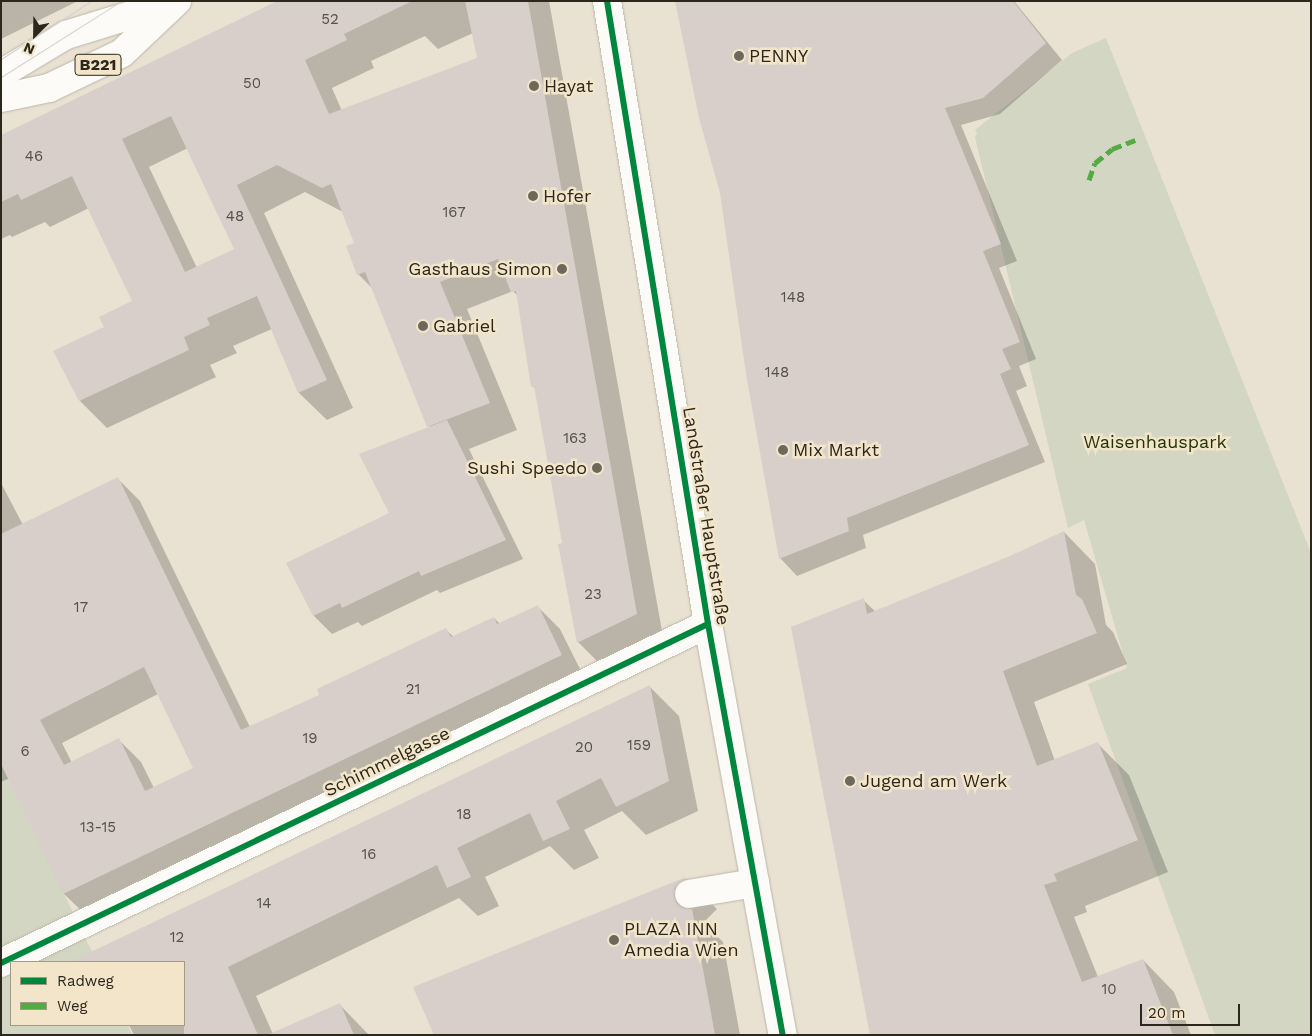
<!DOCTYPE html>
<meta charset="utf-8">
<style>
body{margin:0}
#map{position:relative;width:1312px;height:1036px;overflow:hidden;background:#e9e2d2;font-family:"Work Sans",sans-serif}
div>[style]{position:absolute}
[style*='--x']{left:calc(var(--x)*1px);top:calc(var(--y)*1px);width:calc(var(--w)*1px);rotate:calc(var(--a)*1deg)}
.green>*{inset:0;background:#d2d6c2}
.shadow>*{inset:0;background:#0003}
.building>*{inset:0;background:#d8cfca}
.roads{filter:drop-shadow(0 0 1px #bcb6aa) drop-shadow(0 0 1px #bcb6aa)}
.minor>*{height:28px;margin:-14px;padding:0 14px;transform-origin:14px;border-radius:14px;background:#fcfbf8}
.major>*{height:28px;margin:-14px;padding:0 14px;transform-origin:14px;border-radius:14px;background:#fcfbf8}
.tram>*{height:1px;margin:-0.5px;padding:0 0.5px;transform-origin:0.5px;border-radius:0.5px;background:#d3d1cd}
.quiet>*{height:5px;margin-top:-2.5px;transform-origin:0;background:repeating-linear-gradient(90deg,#54aa43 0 10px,transparent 0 15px)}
.cycleway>*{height:6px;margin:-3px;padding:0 3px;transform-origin:3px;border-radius:3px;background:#00873e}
.dots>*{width:14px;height:14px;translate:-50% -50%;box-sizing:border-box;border:2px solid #f2e5c9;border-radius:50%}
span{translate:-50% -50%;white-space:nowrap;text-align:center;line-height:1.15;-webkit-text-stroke:5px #f2e5c9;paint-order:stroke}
.number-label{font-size:15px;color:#575148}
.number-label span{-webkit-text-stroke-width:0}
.shield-label span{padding:1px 4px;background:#f2e5c9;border:1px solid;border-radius:4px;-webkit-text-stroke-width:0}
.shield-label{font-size:16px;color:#2c271c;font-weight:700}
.poi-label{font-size:18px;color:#2c271c}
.left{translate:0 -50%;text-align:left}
.right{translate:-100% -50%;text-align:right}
.park-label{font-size:18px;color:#1f3207}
.street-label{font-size:18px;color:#2c271c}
.frame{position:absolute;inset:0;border:2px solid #2c271c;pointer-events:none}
.legend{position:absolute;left:10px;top:961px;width:175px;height:65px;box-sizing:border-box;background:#f2e5c9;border:1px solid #a39984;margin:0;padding:6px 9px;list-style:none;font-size:15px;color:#2c271c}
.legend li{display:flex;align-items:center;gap:10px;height:25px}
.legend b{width:25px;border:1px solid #a39984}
.north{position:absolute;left:10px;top:10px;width:50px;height:50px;-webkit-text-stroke:4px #f2e5c9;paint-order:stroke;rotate:203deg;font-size:14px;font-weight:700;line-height:20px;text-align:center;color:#2c271c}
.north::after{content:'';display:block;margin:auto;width:18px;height:22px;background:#2c271c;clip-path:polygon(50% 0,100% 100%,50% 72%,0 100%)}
.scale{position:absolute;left:1140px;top:1004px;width:100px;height:22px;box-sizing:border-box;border:2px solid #2c271c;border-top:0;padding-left:6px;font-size:15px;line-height:18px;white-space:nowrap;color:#2c271c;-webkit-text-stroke:4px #f2e5c9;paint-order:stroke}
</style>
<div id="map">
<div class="green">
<div style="clip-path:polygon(1106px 38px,1311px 553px,1311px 1035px,1215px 1035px,1088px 684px,1127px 668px,1084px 520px,1068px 528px,975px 137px,977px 134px,975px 130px,1072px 53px)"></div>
<div style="clip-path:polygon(1px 764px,97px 962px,11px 962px,11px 1025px,128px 1025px,132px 1035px,1px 1035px)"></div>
</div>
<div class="shadow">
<div style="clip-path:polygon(1px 1px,78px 1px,1px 39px)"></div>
<div style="clip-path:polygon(evenodd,280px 1px,549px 1px,664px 642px,605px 669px,578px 642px,564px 544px,536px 390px,533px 386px,519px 297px,513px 291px,467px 309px,517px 430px,469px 449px,523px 559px,440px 593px,437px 590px,362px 626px,358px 622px,332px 634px,314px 616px,288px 564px,391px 513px,430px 428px,374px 290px,358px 274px,356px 244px,343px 212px,305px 192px,264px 213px,353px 408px,327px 420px,299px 393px,272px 329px,233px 346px,237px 353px,210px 365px,216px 377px,107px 428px,80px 401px,105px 328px,134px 302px,89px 208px,50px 227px,45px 222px,12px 237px,10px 235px,1px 239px,1px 137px,280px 1px,473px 33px,478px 58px,342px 111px,332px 88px,374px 68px,371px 61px,425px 36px,438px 49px,473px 33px,280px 1px,188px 148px,235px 250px,197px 268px,149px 167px,188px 148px)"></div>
<div style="clip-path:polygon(676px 1px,1014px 1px,1062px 60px,1000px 114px,961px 125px,1017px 261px,999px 268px,1036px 359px,1019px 366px,1027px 386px,1016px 391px,1045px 462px,863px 535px,866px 548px,797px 576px,781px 559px,747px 374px,722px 192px)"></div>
<div style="clip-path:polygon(evenodd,118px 479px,140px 501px,250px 727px,321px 695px,446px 630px,454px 637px,494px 618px,500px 624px,538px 607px,560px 629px,584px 677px,87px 916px,64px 894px,10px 778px,1px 782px,1px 483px,23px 525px,118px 479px,158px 694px,195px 768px,154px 788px,141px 762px,119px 740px,72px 763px,62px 743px,158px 694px)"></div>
<div style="clip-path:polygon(1064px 532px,1095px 564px,1106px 625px,1113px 632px,1127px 664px,1034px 702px,1055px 761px,1097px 743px,1129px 775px,1168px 872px,1085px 906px,1087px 912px,1074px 917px,1098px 977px,1143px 960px,1174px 992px,1191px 1035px,871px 1035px,863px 600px,876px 612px,1011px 557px)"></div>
<div style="clip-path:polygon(650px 687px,679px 716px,698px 811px,646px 835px,622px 811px,584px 830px,599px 858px,574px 870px,550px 846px,485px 877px,499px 906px,478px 916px,459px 898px,256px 996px,273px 1034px,340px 1005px,369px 1035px,134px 1035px,129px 1025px,184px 1025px,184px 962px,99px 962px,94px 952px)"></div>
<div style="clip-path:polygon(686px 879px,717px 909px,706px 920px,705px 924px,723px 942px,740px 1035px,435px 1035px,414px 988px)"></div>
</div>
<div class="building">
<div style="clip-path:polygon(evenodd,277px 1px,412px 1px,344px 34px,347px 40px,305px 60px,329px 114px,477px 58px,465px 1px,528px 1px,637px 614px,577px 643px,558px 544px,562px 543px,534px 386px,531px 387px,516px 291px,511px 292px,498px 259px,440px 282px,490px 403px,427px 427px,365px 272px,357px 275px,346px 246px,354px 243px,331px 184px,322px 188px,277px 165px,237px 185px,327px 380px,298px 393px,257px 296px,207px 318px,210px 325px,184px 337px,189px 350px,79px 401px,53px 351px,104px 327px,99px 317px,132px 301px,72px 176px,21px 200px,18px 194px,1px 202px,1px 135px,277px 1px,171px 116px,234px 249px,185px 272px,122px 139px,171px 116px)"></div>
<div style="clip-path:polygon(675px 1px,1013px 1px,1046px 43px,983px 98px,945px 108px,1001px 244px,983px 251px,1020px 342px,1002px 349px,1011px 369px,1000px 374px,1029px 445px,847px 518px,849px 531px,779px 559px,746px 374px,720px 193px,699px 118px)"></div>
<div style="clip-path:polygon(447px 420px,506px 540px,421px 576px,419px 571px,342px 608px,340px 603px,313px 616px,286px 563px,389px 513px,359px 454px)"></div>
<div style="clip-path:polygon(evenodd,118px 477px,241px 730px,319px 695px,317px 689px,446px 628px,451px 637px,494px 617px,497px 624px,538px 605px,562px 655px,63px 894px,1px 764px,1px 534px,118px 477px,144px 667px,193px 768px,145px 791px,119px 738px,64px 765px,40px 720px,144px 667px)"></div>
<div style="clip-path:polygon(1064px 531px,1076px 595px,1082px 599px,1097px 633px,1003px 671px,1037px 766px,1098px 742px,1138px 840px,1054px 874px,1057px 881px,1044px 885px,1082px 982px,1143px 959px,1173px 1035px,870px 1035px,791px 627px,864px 598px,867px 614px,1010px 556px)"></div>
<div style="clip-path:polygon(650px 685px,669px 781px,616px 807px,601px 778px,556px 801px,570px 829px,543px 841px,530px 813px,457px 848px,471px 877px,447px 888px,437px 865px,228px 967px,258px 1035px,184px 1035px,184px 962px,70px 962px)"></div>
<div style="clip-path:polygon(686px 877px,675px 888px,674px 897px,677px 904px,683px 908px,692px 909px,715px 1035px,434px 1035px,413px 987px)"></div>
<div style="clip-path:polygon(340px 1003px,354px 1035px,267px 1035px)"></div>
</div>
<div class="roads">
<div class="minor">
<div style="--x:689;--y:894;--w:67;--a:-9.5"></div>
<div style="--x:1;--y:963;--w:784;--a:-25.62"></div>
</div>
<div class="major">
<div style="--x:607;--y:1;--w:631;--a:80.79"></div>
<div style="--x:708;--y:624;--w:418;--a:79.7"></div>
<div style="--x:1;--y:74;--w:76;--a:-31"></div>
<div style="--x:66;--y:35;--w:113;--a:-17"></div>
<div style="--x:1;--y:98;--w:49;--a:-11.8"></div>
<div style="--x:49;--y:88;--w:81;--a:-25.6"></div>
<div style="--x:122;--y:53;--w:76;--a:-43.4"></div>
</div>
</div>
<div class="tram">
<div style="--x:1;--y:59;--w:107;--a:-32.8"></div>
<div style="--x:1;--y:77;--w:142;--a:-32.3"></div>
</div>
<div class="quiet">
<div style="--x:1089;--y:180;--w:18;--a:-71"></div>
<div style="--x:1095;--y:163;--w:22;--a:-39"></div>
<div style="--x:1112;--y:149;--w:25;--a:-21"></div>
</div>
<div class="cycleway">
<div style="--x:607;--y:1;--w:631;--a:80.79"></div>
<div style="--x:708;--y:624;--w:418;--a:79.7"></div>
<div style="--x:1;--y:963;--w:784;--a:-25.62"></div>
</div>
<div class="dots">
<div style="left:739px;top:56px;background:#6e685c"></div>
<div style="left:534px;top:86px;background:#6e685c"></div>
<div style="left:533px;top:196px;background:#6e685c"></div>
<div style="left:562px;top:269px;background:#6e685c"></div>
<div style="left:423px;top:326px;background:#6e685c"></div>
<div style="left:783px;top:450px;background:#6e685c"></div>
<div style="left:597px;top:468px;background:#6e685c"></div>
<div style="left:850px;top:781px;background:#6e685c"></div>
<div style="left:614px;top:940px;background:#6e685c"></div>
</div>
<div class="number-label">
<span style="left:330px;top:20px">52</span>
<span style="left:252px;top:84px">50</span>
<span style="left:34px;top:157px">46</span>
<span style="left:454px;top:213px">167</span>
<span style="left:235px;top:217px">48</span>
<span style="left:793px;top:298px">148</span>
<span style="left:777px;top:373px">148</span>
<span style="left:575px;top:439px">163</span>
<span style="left:593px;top:595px">23</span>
<span style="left:81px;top:608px">17</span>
<span style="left:413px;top:690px">21</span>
<span style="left:310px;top:739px">19</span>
<span style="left:639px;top:746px">159</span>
<span style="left:584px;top:748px">20</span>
<span style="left:25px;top:752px">6</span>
<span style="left:464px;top:815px">18</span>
<span style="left:98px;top:828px">13-15</span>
<span style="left:369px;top:855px">16</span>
<span style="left:264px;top:904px">14</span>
<span style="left:177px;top:938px">12</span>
<span style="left:1109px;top:990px">10</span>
</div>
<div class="shield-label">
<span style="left:98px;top:65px">B221</span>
</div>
<div class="poi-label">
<span class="left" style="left:749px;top:56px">PENNY</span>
<span class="left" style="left:544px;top:86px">Hayat</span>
<span class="left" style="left:543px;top:196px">Hofer</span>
<span class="right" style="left:552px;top:269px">Gasthaus Simon</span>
<span class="left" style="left:433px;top:326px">Gabriel</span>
<span class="left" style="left:793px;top:450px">Mix Markt</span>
<span class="right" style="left:587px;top:468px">Sushi Speedo</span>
<span class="left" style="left:860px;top:781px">Jugend am Werk</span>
<span class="left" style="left:624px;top:940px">PLAZA INN<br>Amedia Wien</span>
</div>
<div class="park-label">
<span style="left:1155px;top:442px">Waisenhauspark</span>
</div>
<div class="street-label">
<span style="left:706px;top:516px;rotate:81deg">Landstraßer Hauptstraße</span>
<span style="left:387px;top:762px;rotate:-26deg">Schimmelgasse</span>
</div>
<div class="frame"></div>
<ul class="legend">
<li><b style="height:6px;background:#00873e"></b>Radweg</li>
<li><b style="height:6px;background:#54aa43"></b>Weg</li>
</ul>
<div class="north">N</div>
<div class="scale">20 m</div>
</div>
